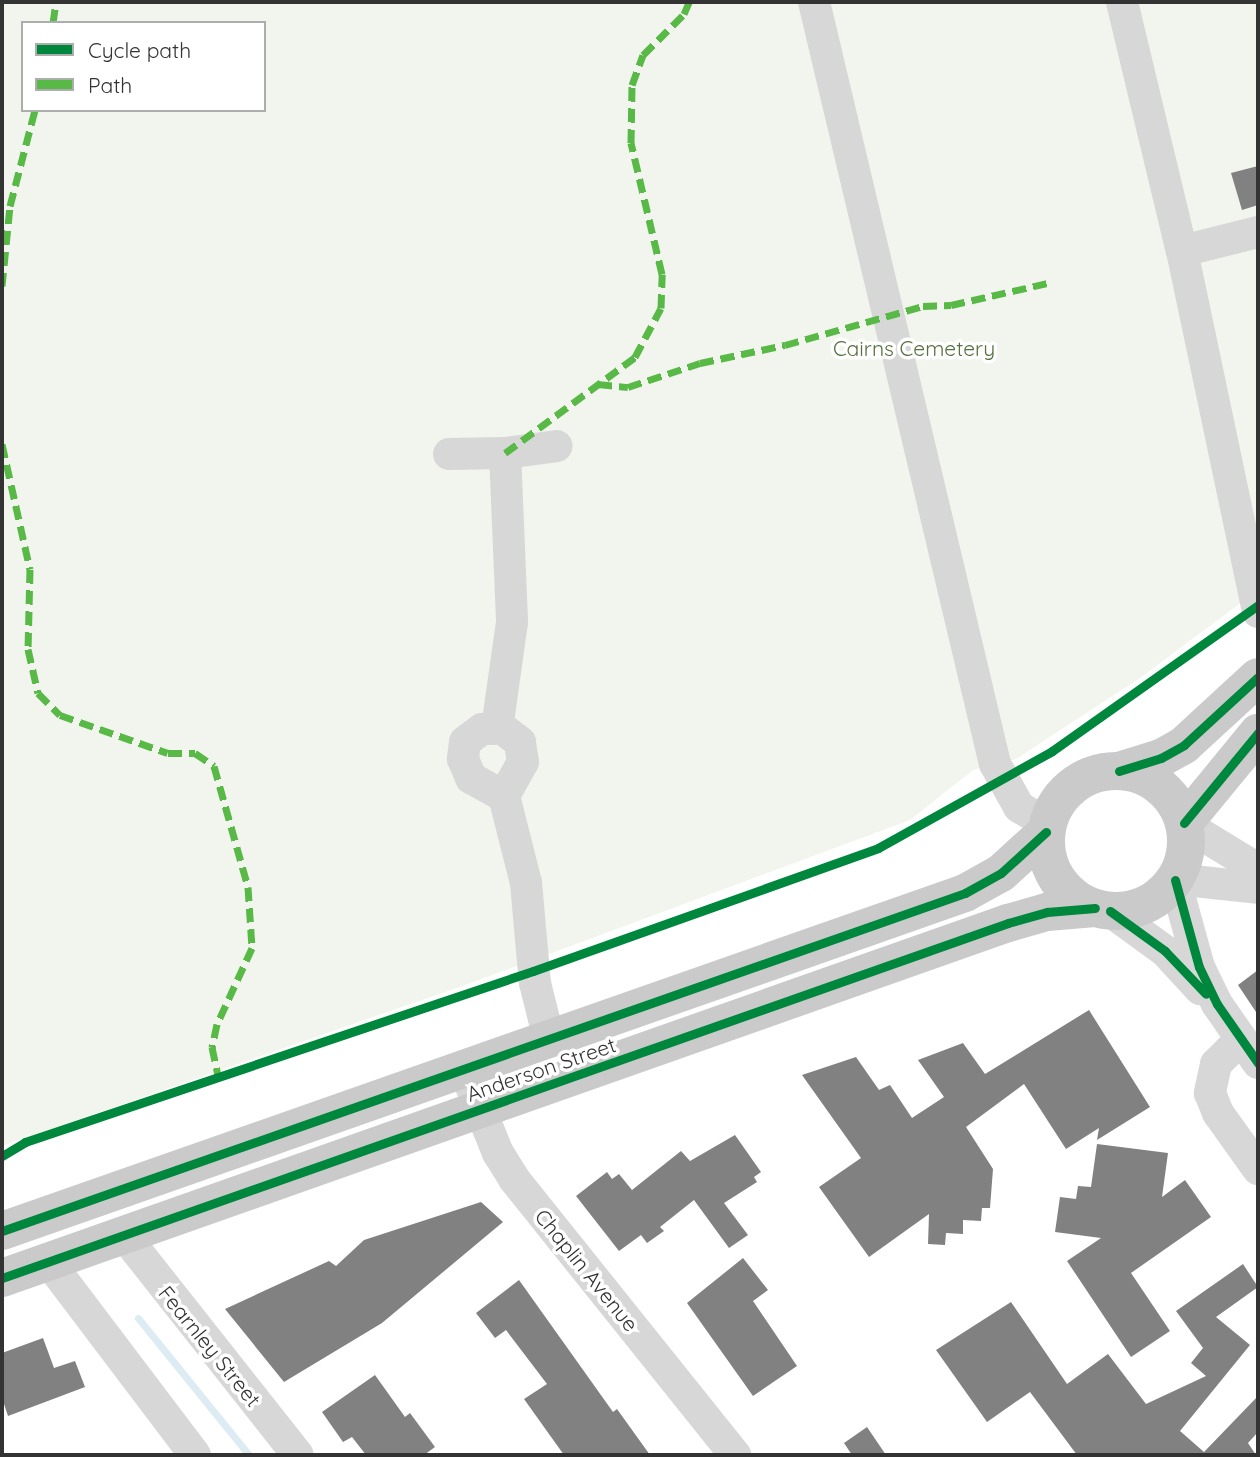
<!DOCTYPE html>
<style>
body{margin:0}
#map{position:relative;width:1260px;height:1457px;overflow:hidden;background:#fff;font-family:Quicksand,sans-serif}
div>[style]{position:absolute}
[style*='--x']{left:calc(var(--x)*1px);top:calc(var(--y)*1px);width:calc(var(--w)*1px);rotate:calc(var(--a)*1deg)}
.green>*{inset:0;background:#f1f5ed}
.stream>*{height:7px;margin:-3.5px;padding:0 3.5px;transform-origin:3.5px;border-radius:3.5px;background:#ddebf3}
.building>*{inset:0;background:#818181}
.minor>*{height:32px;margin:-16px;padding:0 16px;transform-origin:16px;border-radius:16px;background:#d7d7d7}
.major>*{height:38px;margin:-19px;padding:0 19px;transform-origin:19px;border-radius:19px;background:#cacaca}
.major>.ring{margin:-19px;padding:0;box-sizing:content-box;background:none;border:38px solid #cacaca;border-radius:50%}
.quiet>*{height:7px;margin-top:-3.5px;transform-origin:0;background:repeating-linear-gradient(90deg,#58b947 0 14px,transparent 0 21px)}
.cycleway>*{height:9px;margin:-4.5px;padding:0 4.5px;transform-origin:4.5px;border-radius:4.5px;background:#00873e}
span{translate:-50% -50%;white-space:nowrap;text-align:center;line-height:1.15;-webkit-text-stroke:7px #fff;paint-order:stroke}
.park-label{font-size:21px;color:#56703f}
.street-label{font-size:21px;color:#333}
.frame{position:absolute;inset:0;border:4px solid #333;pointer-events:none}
.legend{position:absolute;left:21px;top:21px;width:245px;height:91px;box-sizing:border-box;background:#fff;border:2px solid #adadad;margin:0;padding:9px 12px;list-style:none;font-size:21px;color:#333}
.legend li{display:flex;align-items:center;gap:14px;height:35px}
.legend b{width:35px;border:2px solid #adadad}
</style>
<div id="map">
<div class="green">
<div style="clip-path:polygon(evenodd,2px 2px,1258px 2px,1258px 590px,1140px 678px,1016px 759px,973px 770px,910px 820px,468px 984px,2px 1146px,2px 2px,23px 23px,264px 23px,264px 110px,23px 110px,23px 23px)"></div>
</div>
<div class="stream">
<div style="--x:138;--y:1318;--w:176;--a:51"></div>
</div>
<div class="building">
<div style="clip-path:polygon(1258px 166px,1258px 205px,1242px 210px,1231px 173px)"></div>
<div style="clip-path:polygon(1258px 970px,1258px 1015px,1238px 985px)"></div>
<div style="clip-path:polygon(1089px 1010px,1150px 1107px,1097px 1140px,1099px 1128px,1066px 1149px,1024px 1084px,966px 1127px,993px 1169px,990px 1208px,982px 1208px,981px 1221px,963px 1220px,963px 1234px,946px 1233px,945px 1245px,928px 1244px,929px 1214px,869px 1257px,819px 1187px,861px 1158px,802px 1075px,856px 1057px,879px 1090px,890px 1085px,912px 1118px,944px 1097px,918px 1060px,963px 1043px,985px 1074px)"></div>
<div style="clip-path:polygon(735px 1135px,761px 1172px,754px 1177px,757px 1182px,724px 1203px,748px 1235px,729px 1248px,694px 1200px,660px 1227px,664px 1231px,647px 1243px,641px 1235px,619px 1251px,576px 1196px,607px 1172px,612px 1179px,619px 1174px,632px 1190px,681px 1151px,690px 1161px)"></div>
<div style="clip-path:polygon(1097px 1144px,1168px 1153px,1162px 1197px,1185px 1180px,1211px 1217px,1131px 1273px,1170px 1331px,1131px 1357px,1067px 1261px,1101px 1238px,1055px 1232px,1060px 1197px,1076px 1199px,1078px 1186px,1091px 1187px)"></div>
<div style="clip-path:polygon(481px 1202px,503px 1222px,382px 1323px,284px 1382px,225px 1309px,329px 1261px,336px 1266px,364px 1240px)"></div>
<div style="clip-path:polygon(743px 1258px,768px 1290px,753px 1301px,797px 1366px,753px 1396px,687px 1303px)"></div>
<div style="clip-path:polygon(1243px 1264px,1258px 1287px,1216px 1317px,1250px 1345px,1180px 1431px,1204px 1452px,1258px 1396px,1258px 1432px,1248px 1443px,1256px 1455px,1077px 1455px,1030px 1392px,987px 1422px,936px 1350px,1011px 1302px,1067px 1384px,1108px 1354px,1146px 1404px,1206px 1376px,1191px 1363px,1203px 1348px,1176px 1311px)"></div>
<div style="clip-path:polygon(519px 1280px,613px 1412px,617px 1409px,650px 1455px,564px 1455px,524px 1399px,547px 1384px,506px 1330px,495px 1338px,476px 1313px)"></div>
<div style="clip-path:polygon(43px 1338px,54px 1368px,75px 1361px,85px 1387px,8px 1416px,2px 1398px,2px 1353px)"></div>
<div style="clip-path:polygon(375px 1375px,405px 1417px,410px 1413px,435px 1447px,424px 1455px,366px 1455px,352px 1437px,343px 1442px,322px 1412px)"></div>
<div style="clip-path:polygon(867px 1427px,886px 1455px,852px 1455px,844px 1443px)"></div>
</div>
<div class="minor">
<div style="--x:814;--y:2;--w:783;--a:76.64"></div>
<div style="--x:995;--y:764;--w:49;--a:60.8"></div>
<div style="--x:1019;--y:807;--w:21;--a:31"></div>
<div style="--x:1037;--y:818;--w:13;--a:-4"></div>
<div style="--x:1122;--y:2;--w:256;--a:76.5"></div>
<div style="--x:1182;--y:251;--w:369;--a:78.1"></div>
<div style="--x:1182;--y:251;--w:78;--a:-14"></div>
<div style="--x:505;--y:453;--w:52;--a:-7.7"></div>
<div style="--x:449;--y:454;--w:56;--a:-1"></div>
<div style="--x:505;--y:453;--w:169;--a:87.6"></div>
<div style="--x:512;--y:622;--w:108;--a:98"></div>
<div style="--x:504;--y:796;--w:39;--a:-61"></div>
<div style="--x:523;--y:762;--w:20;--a:-99"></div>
<div style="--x:520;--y:742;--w:21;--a:-143"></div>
<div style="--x:503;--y:729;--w:21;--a:180"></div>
<div style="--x:482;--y:729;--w:21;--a:143"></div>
<div style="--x:465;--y:742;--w:17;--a:97"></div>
<div style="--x:463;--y:759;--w:21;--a:67"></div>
<div style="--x:471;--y:778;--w:38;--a:29"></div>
<div style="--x:504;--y:796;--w:90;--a:75.8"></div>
<div style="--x:526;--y:883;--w:100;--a:84.9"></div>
<div style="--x:535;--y:983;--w:58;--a:76"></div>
<div style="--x:1184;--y:824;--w:87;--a:31.3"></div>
<div style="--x:1175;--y:879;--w:83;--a:6.2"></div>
<div style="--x:1175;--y:880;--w:90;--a:74.6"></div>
<div style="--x:1199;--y:967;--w:41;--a:64.1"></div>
<div style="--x:1217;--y:1004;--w:72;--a:55.2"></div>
<div style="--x:1110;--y:911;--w:68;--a:36"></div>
<div style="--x:1165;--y:951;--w:52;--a:47.4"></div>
<div style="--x:1241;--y:1039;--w:35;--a:135"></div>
<div style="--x:1216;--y:1064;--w:30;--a:102"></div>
<div style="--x:1210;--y:1093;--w:22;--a:68"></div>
<div style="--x:1218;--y:1113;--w:69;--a:54.5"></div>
<div style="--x:464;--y:1069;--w:91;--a:68"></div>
<div style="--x:498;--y:1153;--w:31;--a:58"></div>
<div style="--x:514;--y:1179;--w:354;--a:51.3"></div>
<div style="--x:124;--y:1235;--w:280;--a:51.7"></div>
<div style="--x:49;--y:1262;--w:242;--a:52.9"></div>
</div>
<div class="major">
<div class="ring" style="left:1046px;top:771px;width:102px;height:102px"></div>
<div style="--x:1119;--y:771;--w:44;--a:-17.2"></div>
<div style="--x:1161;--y:758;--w:26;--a:-29"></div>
<div style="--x:1184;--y:745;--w:100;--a:-42.6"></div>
<div style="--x:1184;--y:823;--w:117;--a:-50.6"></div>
<div style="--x:2;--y:1231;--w:1021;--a:-19.34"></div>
<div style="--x:965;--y:893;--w:41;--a:-29.1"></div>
<div style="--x:1001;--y:873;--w:61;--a:-42.3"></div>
<div style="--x:2;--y:1278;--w:1067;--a:-19.44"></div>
<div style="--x:1008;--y:923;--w:41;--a:-15.8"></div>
<div style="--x:1047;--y:912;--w:48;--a:-4.8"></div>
</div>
<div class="quiet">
<div style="--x:53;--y:23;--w:21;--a:-82"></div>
<div style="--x:2;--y:286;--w:80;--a:-84.3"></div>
<div style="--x:10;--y:206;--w:99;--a:-75.4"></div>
<div style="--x:598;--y:384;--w:30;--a:6"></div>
<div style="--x:628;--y:387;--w:76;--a:-18.4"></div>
<div style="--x:700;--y:363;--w:87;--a:-12"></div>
<div style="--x:785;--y:345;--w:143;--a:-15.8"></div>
<div style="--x:923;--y:306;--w:28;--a:-2"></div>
<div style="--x:951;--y:305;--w:104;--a:-12.8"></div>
<div style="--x:2;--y:444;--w:128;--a:77.4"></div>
<div style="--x:30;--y:569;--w:80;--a:91.4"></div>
<div style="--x:28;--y:649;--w:45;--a:77.2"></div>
<div style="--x:38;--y:693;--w:31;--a:45"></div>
<div style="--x:60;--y:715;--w:114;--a:19.4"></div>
<div style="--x:168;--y:753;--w:27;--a:0"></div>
<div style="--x:195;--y:753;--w:23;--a:34"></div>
<div style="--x:214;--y:766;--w:126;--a:74.3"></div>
<div style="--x:248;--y:887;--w:61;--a:86.2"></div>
<div style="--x:252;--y:948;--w:84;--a:114.7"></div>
<div style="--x:217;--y:1024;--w:24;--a:102"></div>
<div style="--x:212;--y:1047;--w:29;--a:78"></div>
<div style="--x:505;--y:453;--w:162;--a:-36.4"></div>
<div style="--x:635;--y:357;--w:55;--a:-62"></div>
<div style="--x:661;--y:308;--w:34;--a:-88"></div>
<div style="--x:662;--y:274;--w:135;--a:-103.3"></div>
<div style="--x:631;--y:143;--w:58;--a:-89"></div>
<div style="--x:632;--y:85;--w:32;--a:-70"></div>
<div style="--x:643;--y:55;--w:58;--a:-45"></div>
<div style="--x:684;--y:14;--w:13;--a:-67"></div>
</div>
<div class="cycleway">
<div style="--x:1119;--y:771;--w:44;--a:-17.2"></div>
<div style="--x:1161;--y:758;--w:26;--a:-29"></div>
<div style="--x:1184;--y:745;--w:100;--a:-42.6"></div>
<div style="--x:1184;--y:823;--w:117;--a:-50.6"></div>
<div style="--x:1175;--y:880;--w:90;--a:74.6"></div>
<div style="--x:1199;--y:967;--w:41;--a:64.1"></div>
<div style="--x:1217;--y:1004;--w:72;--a:55.2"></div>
<div style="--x:1110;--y:911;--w:68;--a:36"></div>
<div style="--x:1165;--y:951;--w:59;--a:46.4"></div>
<div style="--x:2;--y:1156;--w:27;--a:-31"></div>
<div style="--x:25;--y:1142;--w:536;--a:-18.6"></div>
<div style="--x:533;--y:971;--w:366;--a:-19.6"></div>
<div style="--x:878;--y:848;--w:199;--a:-29.1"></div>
<div style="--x:1052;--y:751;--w:252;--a:-35.3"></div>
<div style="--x:2;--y:1231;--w:1021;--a:-19.34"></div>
<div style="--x:965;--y:893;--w:41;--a:-29.1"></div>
<div style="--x:1001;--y:873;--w:61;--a:-42.3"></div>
<div style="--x:2;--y:1278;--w:1067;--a:-19.44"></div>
<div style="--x:1008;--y:923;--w:41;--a:-15.8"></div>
<div style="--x:1047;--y:912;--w:48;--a:-4.8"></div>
</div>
<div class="park-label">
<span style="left:914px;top:348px">Cairns Cemetery</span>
</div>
<div class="street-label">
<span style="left:541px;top:1069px;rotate:-19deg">Anderson Street</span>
<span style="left:587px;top:1270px;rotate:51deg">Chaplin Avenue</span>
<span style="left:210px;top:1346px;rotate:51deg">Fearnley Street</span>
</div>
<div class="frame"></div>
<ul class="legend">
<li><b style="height:9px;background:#00873e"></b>Cycle path</li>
<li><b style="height:9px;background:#58b947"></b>Path</li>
</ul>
</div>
